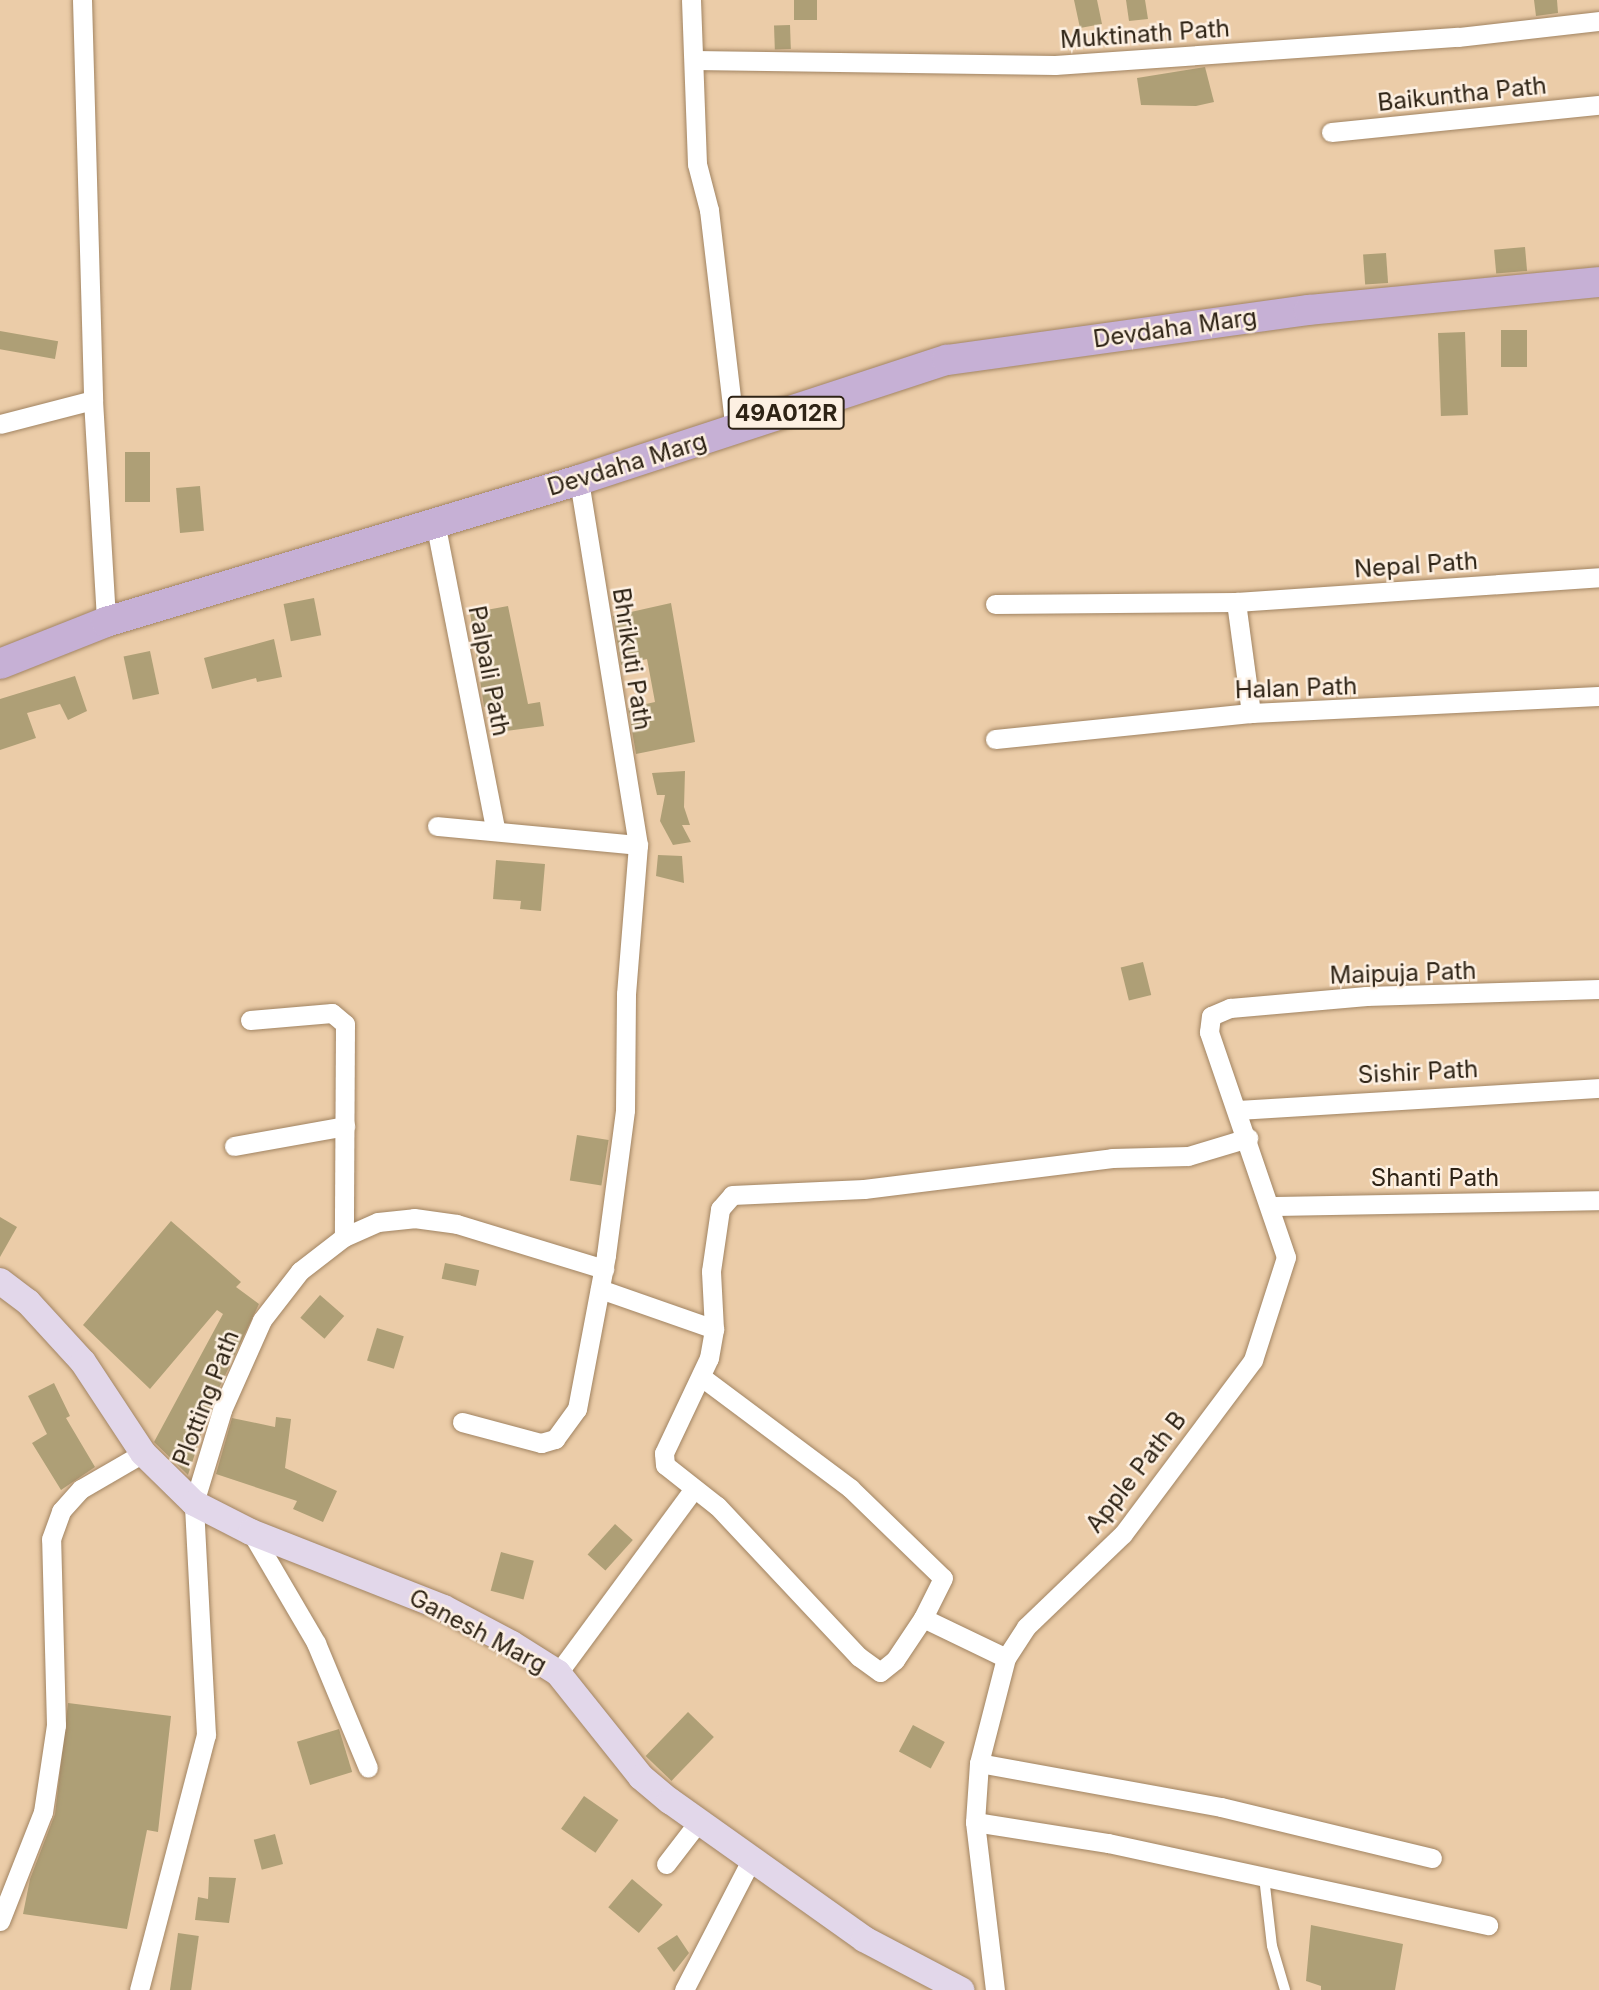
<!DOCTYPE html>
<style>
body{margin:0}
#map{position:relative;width:1599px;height:1990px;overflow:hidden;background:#ebcca8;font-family:Inter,sans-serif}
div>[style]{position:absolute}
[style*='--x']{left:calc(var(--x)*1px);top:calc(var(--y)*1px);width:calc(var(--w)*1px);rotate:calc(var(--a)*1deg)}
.building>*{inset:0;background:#ae9f76;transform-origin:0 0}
.roads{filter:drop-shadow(0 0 2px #a18462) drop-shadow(0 0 2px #a18462)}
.lane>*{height:10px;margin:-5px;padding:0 5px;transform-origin:5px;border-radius:5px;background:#fff}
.street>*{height:19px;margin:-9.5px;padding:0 9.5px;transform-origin:9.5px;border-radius:9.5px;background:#fff}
.secondary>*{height:26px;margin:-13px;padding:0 13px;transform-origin:13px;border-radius:13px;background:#e2d7ea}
.primary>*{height:30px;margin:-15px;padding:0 15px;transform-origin:15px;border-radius:15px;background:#c6b0d5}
span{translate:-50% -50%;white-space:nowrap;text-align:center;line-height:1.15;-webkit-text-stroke:5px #fdf0e2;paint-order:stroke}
.shield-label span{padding:2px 5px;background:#fdf0e2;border:2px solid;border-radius:5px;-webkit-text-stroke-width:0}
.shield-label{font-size:23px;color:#2e2315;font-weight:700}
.street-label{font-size:24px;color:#2e2315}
</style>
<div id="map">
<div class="building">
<div style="left:794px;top:0;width:23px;height:20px"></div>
<div style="clip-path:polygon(1074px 0,1097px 0,1102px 24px,1080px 28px)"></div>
<div style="clip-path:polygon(1126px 0,1145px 0,1148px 19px,1129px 21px)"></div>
<div style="clip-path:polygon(1534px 0,1557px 0,1558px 13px,1536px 16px)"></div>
<div style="left:790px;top:25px;width:24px;height:16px;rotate:88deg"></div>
<div style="clip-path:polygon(1205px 67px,1214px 102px,1196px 106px,1141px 105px,1137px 78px)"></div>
<div style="left:1525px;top:247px;width:24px;height:31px;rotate:85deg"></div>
<div style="left:1386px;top:253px;width:30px;height:23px;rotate:86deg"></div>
<div style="left:1527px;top:330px;width:37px;height:26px;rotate:90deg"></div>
<div style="left:0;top:331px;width:59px;height:18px;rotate:10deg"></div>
<div style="left:1465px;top:332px;width:83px;height:27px;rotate:88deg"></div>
<div style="left:125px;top:452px;width:25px;height:50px"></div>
<div style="left:200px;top:486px;width:45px;height:24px;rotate:85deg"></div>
<div style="left:314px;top:598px;width:38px;height:31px;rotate:79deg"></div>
<div style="clip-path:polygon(671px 603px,695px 742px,636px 754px,628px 708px,655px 702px,647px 659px,621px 665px,613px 616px)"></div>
<div style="clip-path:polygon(508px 606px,528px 704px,540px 702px,544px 726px,506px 731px,503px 703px,484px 707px,470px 613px)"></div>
<div style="clip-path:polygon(274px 639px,282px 677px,257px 682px,256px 678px,212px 689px,204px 658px)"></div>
<div style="left:150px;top:651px;width:44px;height:27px;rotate:78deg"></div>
<div style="clip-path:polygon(75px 676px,87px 711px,68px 720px,60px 704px,27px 713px,36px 738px,0 750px,0 699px)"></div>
<div style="clip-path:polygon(685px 771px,684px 807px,690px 825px,682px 825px,691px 842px,673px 845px,660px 821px,665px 795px,657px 795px,652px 773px)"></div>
<div style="clip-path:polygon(658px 855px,682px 856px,684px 883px,656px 876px)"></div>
<div style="clip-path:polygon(496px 860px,545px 864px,541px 911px,520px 909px,521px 901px,493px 899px)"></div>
<div style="left:1143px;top:962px;width:34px;height:23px;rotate:76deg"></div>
<div style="left:577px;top:1135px;width:32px;height:46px;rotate:9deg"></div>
<div style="clip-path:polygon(0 1217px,17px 1227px,0 1257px)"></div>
<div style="clip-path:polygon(171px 1221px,241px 1282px,236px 1287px,259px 1304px,211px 1405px,188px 1475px,154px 1442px,223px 1314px,217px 1310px,150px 1389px,83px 1325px)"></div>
<div style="left:445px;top:1263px;width:35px;height:16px;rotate:12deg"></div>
<div style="left:320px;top:1295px;width:32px;height:30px;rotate:41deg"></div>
<div style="left:377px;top:1328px;width:28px;height:34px;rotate:17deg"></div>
<div style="clip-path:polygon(54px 1383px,70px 1416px,66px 1418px,95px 1467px,61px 1490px,32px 1443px,47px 1434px,28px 1396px)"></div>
<div style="clip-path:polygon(276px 1417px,291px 1419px,285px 1468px,337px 1491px,323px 1522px,293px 1509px,297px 1501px,216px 1474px,232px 1418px,275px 1427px)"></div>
<div style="left:615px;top:1524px;width:24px;height:41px;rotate:42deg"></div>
<div style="left:501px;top:1552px;width:34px;height:40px;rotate:15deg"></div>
<div style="clip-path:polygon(68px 1703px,171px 1716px,158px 1832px,147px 1830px,127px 1929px,23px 1914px,30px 1879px,55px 1814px)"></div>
<div style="left:688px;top:1712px;width:36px;height:61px;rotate:44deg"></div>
<div style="left:913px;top:1725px;width:36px;height:30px;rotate:28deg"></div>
<div style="left:339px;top:1729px;width:45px;height:44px;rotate:73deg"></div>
<div style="left:584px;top:1796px;width:42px;height:40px;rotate:35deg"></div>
<div style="left:275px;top:1834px;width:31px;height:22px;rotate:75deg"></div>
<div style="clip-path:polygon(209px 1877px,236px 1878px,229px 1923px,195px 1920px,198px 1897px,208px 1899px)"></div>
<div style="left:632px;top:1879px;width:40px;height:37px;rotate:40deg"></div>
<div style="clip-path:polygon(1311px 1925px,1403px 1944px,1395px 1990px,1321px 1990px,1321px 1986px,1306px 1981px)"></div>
<div style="left:178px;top:1933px;width:21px;height:58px;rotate:8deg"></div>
<div style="clip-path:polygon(677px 1935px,689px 1953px,674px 1972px,657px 1948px)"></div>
</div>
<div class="roads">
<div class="lane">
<div style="--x:1264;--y:1877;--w:69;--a:83.4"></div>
<div style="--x:1272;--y:1946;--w:46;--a:73.5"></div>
</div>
<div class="street">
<div style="--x:82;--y:0;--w:400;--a:88.4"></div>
<div style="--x:93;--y:400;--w:222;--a:86.6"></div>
<div style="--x:691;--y:0;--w:164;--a:87.9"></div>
<div style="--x:697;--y:164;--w:48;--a:75.4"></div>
<div style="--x:709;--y:210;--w:222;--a:83.3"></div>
<div style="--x:694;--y:60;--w:361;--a:0.8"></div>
<div style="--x:1055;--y:65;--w:404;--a:-4"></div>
<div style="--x:1458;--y:37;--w:142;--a:-6.5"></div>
<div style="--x:1331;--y:132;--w:269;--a:-5.8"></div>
<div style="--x:0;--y:424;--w:96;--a:-14.5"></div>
<div style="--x:435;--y:522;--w:313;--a:78.9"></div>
<div style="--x:1236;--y:602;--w:364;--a:-3.9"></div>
<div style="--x:995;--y:604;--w:241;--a:-0.5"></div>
<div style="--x:1236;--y:602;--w:112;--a:82.3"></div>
<div style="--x:995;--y:739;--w:257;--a:-5.8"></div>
<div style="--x:1251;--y:713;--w:348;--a:-2.8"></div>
<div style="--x:437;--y:826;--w:202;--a:5.4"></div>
<div style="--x:250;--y:1020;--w:82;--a:-4.9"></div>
<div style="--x:332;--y:1013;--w:17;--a:40"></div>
<div style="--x:345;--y:1024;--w:213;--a:90.3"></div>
<div style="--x:1239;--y:1110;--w:361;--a:-3.5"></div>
<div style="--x:234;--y:1146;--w:113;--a:-10.2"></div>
<div style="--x:1271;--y:1206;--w:328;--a:-1"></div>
<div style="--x:600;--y:1289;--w:121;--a:19.3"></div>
<div style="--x:703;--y:1378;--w:184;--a:36.8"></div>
<div style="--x:850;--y:1488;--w:129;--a:44.1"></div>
<div style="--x:943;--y:1578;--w:45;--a:116.6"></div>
<div style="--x:923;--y:1618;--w:50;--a:123.7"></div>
<div style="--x:895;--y:1660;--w:19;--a:141"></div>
<div style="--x:880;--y:1672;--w:26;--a:-144"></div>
<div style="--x:859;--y:1657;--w:207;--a:-133.2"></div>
<div style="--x:717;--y:1506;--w:66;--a:-141.7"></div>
<div style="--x:665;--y:1465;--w:12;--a:-95"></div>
<div style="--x:664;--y:1453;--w:105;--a:-64.7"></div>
<div style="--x:709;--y:1358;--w:29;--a:-80"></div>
<div style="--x:714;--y:1329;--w:58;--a:-93"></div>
<div style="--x:711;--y:1271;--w:63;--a:-81.7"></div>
<div style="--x:720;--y:1209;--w:18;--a:-49"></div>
<div style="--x:732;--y:1195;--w:132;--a:-2.6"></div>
<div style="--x:864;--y:1189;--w:250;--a:-7.1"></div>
<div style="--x:1112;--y:1158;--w:76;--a:-1.5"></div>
<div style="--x:1188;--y:1156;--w:63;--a:-16.7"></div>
<div style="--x:462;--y:1422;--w:82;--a:14.9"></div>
<div style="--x:541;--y:1443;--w:15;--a:-16"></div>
<div style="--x:555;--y:1439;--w:37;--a:-54"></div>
<div style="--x:577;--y:1409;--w:157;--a:-79.3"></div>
<div style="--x:606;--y:1255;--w:146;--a:-82.5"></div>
<div style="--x:625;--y:1110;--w:116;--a:-89.5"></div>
<div style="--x:626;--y:994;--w:149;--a:-85.4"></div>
<div style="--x:638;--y:845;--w:370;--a:-99.2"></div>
<div style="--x:251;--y:1532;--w:129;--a:59.6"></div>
<div style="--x:316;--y:1643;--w:135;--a:67.4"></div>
<div style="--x:923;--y:1618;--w:92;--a:25.7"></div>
<div style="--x:558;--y:1673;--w:227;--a:-53.6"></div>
<div style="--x:979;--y:1763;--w:246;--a:10.3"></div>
<div style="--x:1221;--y:1807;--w:217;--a:13.6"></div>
<div style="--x:975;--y:1822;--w:135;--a:9"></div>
<div style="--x:1108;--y:1843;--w:389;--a:12.2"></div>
<div style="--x:666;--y:1864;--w:54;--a:-52.5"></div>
<div style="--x:0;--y:1921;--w:117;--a:-68.5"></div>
<div style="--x:43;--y:1812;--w:88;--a:-81.5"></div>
<div style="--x:56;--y:1725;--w:186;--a:-91.5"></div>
<div style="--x:51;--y:1539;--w:30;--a:-70"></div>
<div style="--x:61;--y:1511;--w:30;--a:-48"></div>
<div style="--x:81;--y:1489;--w:72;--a:-30.1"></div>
<div style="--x:139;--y:1990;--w:264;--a:-75.3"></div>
<div style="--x:206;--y:1735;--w:232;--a:-93"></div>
<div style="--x:194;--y:1503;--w:97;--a:-73.2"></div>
<div style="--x:222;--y:1410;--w:98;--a:-66"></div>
<div style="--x:262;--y:1320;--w:62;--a:-52.2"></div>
<div style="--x:300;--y:1271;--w:56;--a:-37.7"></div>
<div style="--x:344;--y:1237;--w:37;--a:-24"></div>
<div style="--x:378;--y:1222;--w:36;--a:-6"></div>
<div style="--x:414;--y:1218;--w:43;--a:7.9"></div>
<div style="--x:457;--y:1224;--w:154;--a:17"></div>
<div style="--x:684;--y:1990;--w:148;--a:-62.7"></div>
<div style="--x:995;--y:1990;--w:169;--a:-96.8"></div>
<div style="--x:975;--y:1822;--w:59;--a:-86.1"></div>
<div style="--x:979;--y:1763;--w:108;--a:-75.6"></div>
<div style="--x:1006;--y:1658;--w:37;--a:-57"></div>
<div style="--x:1026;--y:1627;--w:134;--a:-43.8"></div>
<div style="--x:1123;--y:1534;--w:217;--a:-53.2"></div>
<div style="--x:1253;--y:1360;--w:108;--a:-72.2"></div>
<div style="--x:1286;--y:1257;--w:238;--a:-108.9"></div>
<div style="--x:1209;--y:1032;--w:16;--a:-83"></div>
<div style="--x:1211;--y:1016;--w:21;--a:-23"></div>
<div style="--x:1230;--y:1008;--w:137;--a:-5"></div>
<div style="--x:1366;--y:996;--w:233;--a:-1.7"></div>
</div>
<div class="secondary">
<div style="--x:0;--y:1281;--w:35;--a:37"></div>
<div style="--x:28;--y:1302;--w:81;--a:47.5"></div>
<div style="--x:83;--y:1362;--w:109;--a:56.6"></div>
<div style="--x:143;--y:1453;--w:71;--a:44.4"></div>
<div style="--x:194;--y:1503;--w:64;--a:27"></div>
<div style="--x:251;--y:1532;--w:207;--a:21.5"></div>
<div style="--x:444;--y:1608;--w:77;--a:27.9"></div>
<div style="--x:512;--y:1644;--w:54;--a:32.2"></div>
<div style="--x:558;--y:1673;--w:133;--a:51.4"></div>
<div style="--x:641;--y:1777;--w:38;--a:40"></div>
<div style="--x:670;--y:1801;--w:238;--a:35.4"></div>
<div style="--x:864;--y:1939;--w:110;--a:27.7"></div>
</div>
<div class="primary">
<div style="--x:0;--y:664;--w:114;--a:-21.6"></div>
<div style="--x:106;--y:622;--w:494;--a:-16.7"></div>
<div style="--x:579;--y:480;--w:387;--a:-18.1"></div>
<div style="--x:947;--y:360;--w:365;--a:-7.9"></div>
<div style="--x:1309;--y:310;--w:291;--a:-5.5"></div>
</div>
</div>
<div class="shield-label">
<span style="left:786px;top:413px">49A012R</span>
</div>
<div class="street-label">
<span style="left:1145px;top:34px;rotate:-4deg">Muktinath Path</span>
<span style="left:1462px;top:94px;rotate:-6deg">Baikuntha Path</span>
<span style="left:1175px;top:328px;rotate:-8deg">Devdaha Marg</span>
<span style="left:627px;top:464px;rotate:-17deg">Devdaha Marg</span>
<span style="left:1416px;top:565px;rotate:-4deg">Nepal Path</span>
<span style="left:632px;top:659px;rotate:81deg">Bhrikuti Path</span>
<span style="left:489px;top:671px;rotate:79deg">Palpali Path</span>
<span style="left:1296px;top:688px;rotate:-2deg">Halan Path</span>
<span style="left:1403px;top:973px;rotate:-2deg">Maipuja Path</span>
<span style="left:1418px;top:1072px;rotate:-3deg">Sishir Path</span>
<span style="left:1435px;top:1178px">Shanti Path</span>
<span style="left:206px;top:1398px;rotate:-69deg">Plotting Path</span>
<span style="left:1136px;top:1472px;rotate:-52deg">Apple Path B</span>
<span style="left:478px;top:1631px;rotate:28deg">Ganesh Marg</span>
</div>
</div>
